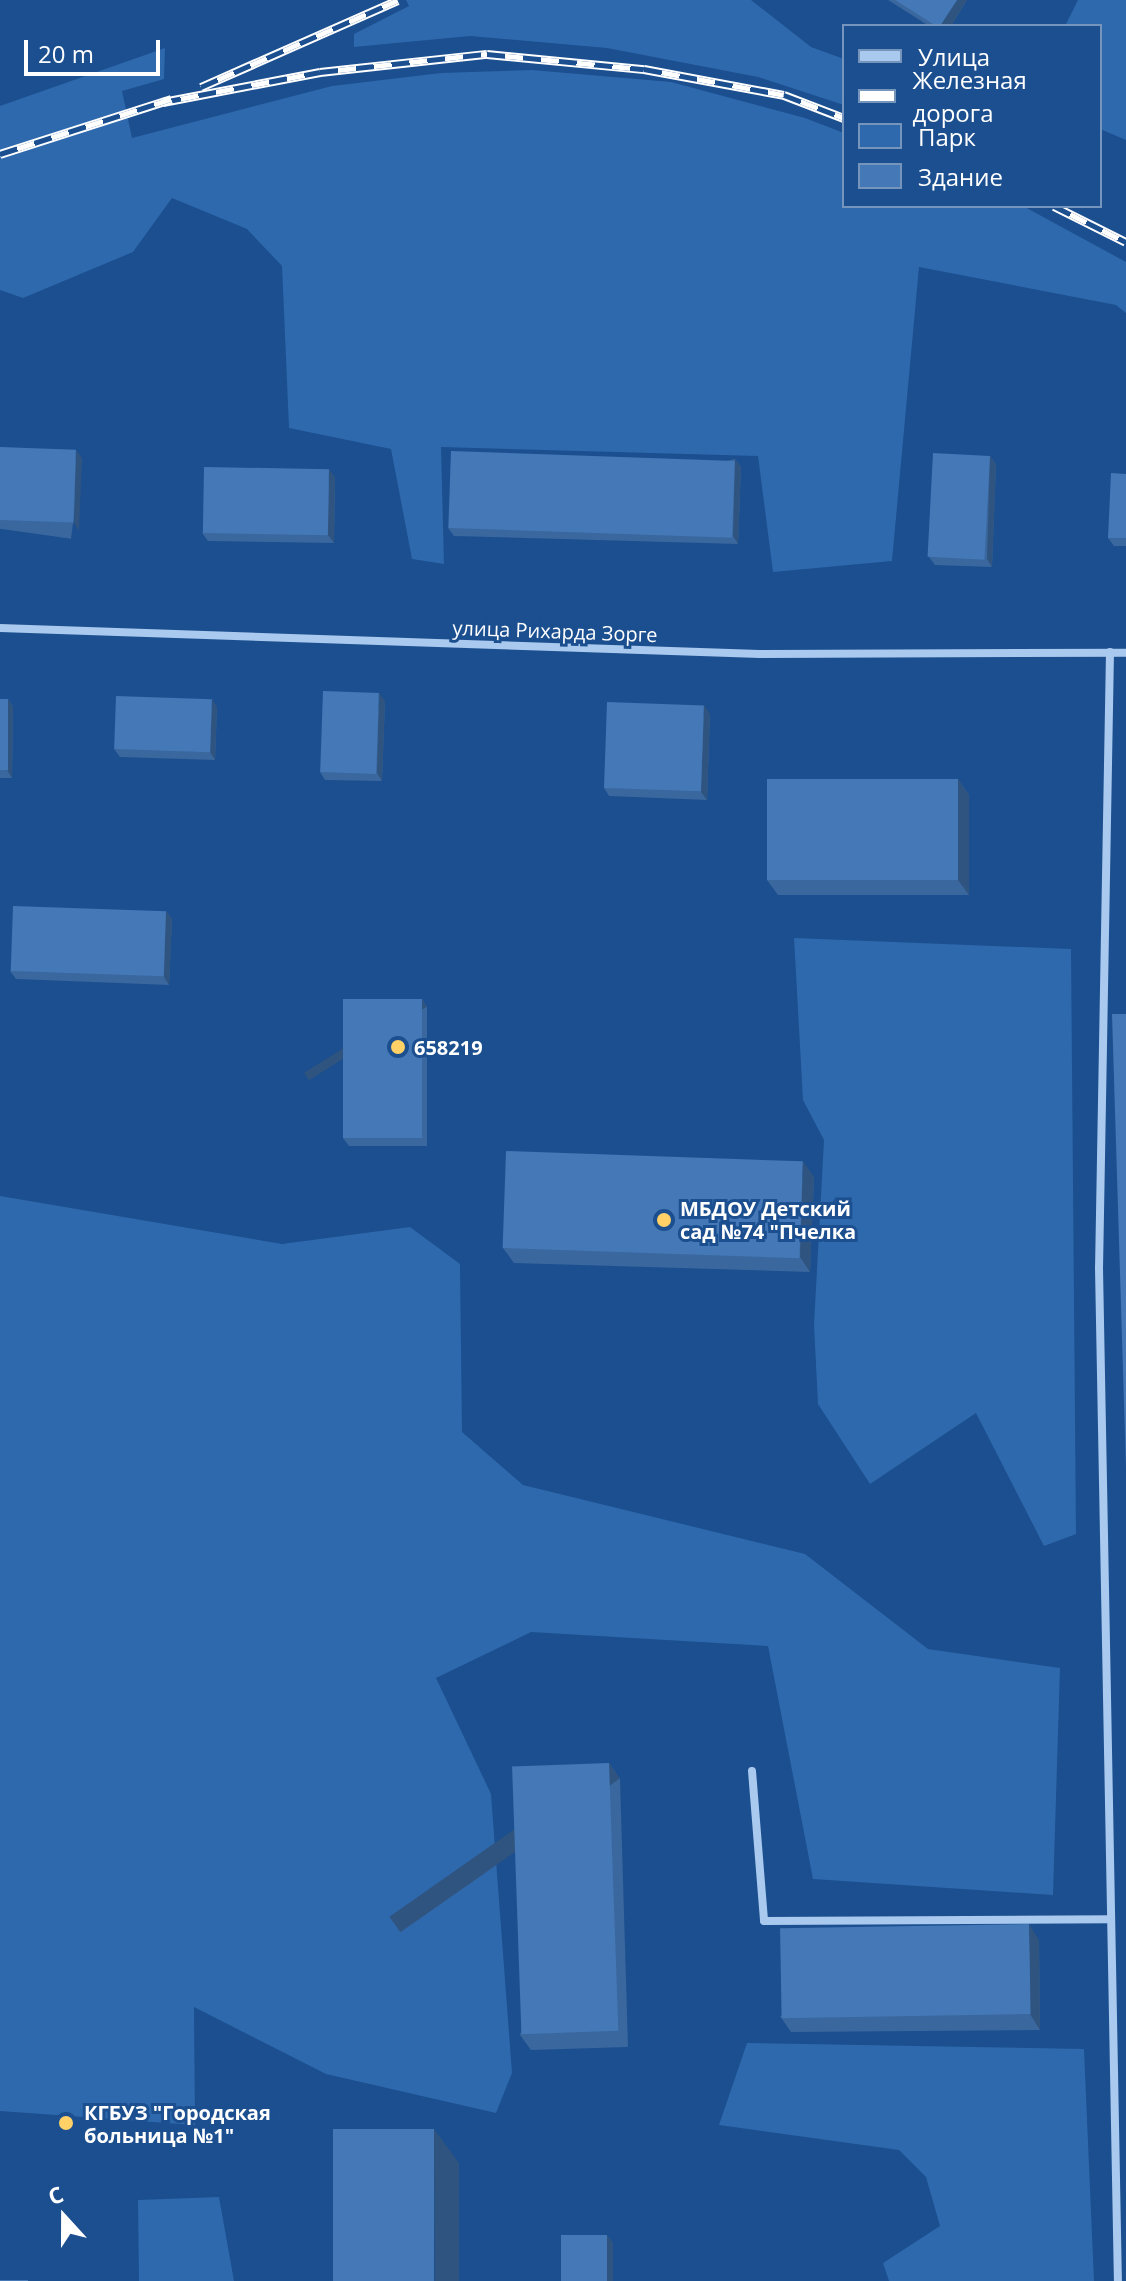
<!DOCTYPE html>
<meta charset="utf-8">
<style>
body{margin:0}
#map{position:relative;width:1126px;height:2281px;overflow:hidden;background:#1b4f8f;font-family:"Open Sans",sans-serif}
div>[style]{position:absolute}
[style*='--x']{left:calc(var(--x)*1px);top:calc(var(--y)*1px);width:calc(var(--w)*1px);rotate:calc(var(--a)*1deg)}
.green>*{inset:0;background:#2e69ad}
.street>*{height:8px;margin:-4px;padding:0 4px;transform-origin:4px;border-radius:4px;background:#a9c9ee}
.rail>*{height:9px;margin-top:-4.5px;transform-origin:0;background:repeating-linear-gradient(90deg,#1b4f8f 0 18px,#fff 0 36px);box-sizing:border-box;border-block:2px solid #fff}
.wall>*{inset:0;background:#3a679d;transform-origin:0 0}
.shaded-wall>*{inset:0;background:#305480;transform-origin:0 0}
.building>*{inset:0;background:#4478b7;transform-origin:0 0}
.dots>*{width:22px;height:22px;translate:-50% -50%;box-sizing:border-box;border:4px solid #1b4f8f;border-radius:50%}
span{translate:-50% -50%;white-space:nowrap;text-align:center;line-height:1.15;-webkit-text-stroke:6px #1b4f8f;paint-order:stroke}
.street-label{font-size:20px;color:#fff}
.poi-label{font-size:20px;color:#fff;font-weight:700}
.left{translate:0 -50%;text-align:left}
.legend{position:absolute;left:842px;top:24px;width:260px;height:184px;box-sizing:border-box;background:#1b4f8f;border:2px solid #7695bc;margin:0;padding:10px 14px;list-style:none;font-size:24px;color:#fff}
.legend li{display:flex;align-items:center;gap:16px;height:40px}
.legend b{width:40px;border:2px solid #7695bc}
.north{position:absolute;left:24px;top:2177px;width:80px;height:80px;-webkit-text-stroke:6px #1b4f8f;paint-order:stroke;rotate:339deg;font-size:22px;font-weight:700;line-height:32px;text-align:center;color:#fff}
.north::after{content:'';display:block;margin:auto;width:28px;height:36px;background:#fff;clip-path:polygon(50% 0,100% 100%,50% 72%,0 100%)}
.scale{position:absolute;left:24px;top:40px;width:136px;height:36px;box-sizing:border-box;border:4px solid #fff;border-top:0;padding-left:10px;font-size:24px;line-height:28px;white-space:nowrap;color:#fff;-webkit-text-stroke:6px #1b4f8f;paint-order:stroke}
</style>
<div id="map">
<div class="green">
<div style="clip-path:polygon(406px 0,751px 0,811px 47px,844px 59px,844px 105px,758px 77px,607px 48px,470px 36px,354px 47px,354px 34px,409px 6px)"></div>
<div style="clip-path:polygon(1078px 0,1126px 0,1126px 140px,1100px 129px,1100px 26px,1065px 26px)"></div>
<div style="clip-path:polygon(165px 48px,164px 79px,122px 91px,132px 138px,332px 86px,441px 73px,532px 70px,671px 82px,805px 118px,844px 133px,844px 206px,1023px 206px,1126px 262px,1126px 313px,1116px 305px,919px 267px,892px 561px,773px 572px,758px 456px,441px 447px,444px 564px,412px 559px,391px 449px,289px 428px,282px 266px,247px 229px,172px 198px,133px 252px,23px 298px,0 290px,0 106px)"></div>
<div style="clip-path:polygon(794px 938px,1071px 949px,1076px 1534px,1044px 1546px,976px 1413px,870px 1484px,818px 1404px,814px 1325px,824px 1140px,803px 1100px)"></div>
<div style="clip-path:polygon(0 1196px,282px 1244px,410px 1227px,460px 1264px,462px 1432px,523px 1485px,805px 1554px,928px 1649px,1060px 1668px,1053px 1895px,813px 1879px,768px 1646px,531px 1632px,436px 1678px,491px 1794px,512px 2073px,496px 2113px,326px 2074px,194px 2007px,195px 2125px,0 2111px)"></div>
<div style="clip-path:polygon(747px 2043px,1084px 2049px,1094px 2281px,889px 2281px,883px 2263px,940px 2226px,926px 2177px,899px 2150px,719px 2125px)"></div>
<div style="clip-path:polygon(219px 2197px,234px 2281px,139px 2281px,138px 2200px)"></div>
</div>
<div class="street">
<div style="--x:0;--y:628;--w:760;--a:1.96"></div>
<div style="--x:760;--y:654;--w:366;--a:-0.2"></div>
<div style="--x:1110;--y:652;--w:616;--a:91.02"></div>
<div style="--x:1099;--y:1268;--w:1013;--a:88.93"></div>
<div style="--x:752;--y:1771;--w:150;--a:85.4"></div>
<div style="--x:764;--y:1921;--w:347;--a:-0.3"></div>
</div>
<div class="rail">
<div style="--x:201;--y:87;--w:215;--a:-23.8"></div>
<div style="--x:163;--y:102;--w:160;--a:-10.8"></div>
<div style="--x:320;--y:72;--w:168;--a:-6.2"></div>
<div style="--x:487;--y:54;--w:158;--a:5.5"></div>
<div style="--x:644;--y:69;--w:142;--a:10.5"></div>
<div style="--x:784;--y:95;--w:64;--a:21"></div>
<div style="--x:0;--y:154;--w:180;--a:-17.8"></div>
<div style="--x:1054;--y:206;--w:80;--a:26.6"></div>
</div>
<div class="wall">
<div style="clip-path:polygon(888px 0,967px 0,951px 26px,929px 26px)"></div>
<div style="left:0;top:447px;width:83px;height:81px;rotate:8deg"></div>
<div style="clip-path:polygon(990px 456px,996px 464px,992px 567px,935px 565px,929px 557px)"></div>
<div style="clip-path:polygon(735px 459px,741px 467px,738px 544px,454px 536px,448px 528px)"></div>
<div style="clip-path:polygon(1126px 474px,1126px 546px,1114px 546px,1108px 538px)"></div>
<div style="clip-path:polygon(335px 477px,334px 543px,208px 541px,202px 533px)"></div>
<div style="clip-path:polygon(0 699px,8px 699px,13px 707px,12px 778px,0 778px)"></div>
<div style="clip-path:polygon(385px 701px,382px 781px,325px 780px,320px 772px)"></div>
<div style="clip-path:polygon(217px 707px,215px 760px,120px 757px,114px 749px)"></div>
<div style="clip-path:polygon(710px 714px,707px 800px,609px 796px,604px 788px)"></div>
<div style="clip-path:polygon(958px 779px,969px 795px,969px 895px,778px 895px,767px 880px)"></div>
<div style="clip-path:polygon(166px 911px,172px 919px,169px 985px,16px 979px,10px 971px)"></div>
<div style="clip-path:polygon(422px 999px,427px 1007px,427px 1146px,349px 1146px,343px 1138px)"></div>
<div style="clip-path:polygon(814px 1177px,810px 1272px,514px 1263px,503px 1248px)"></div>
<div style="clip-path:polygon(609px 1763px,620px 1779px,628px 2047px,531px 2050px,520px 2035px)"></div>
<div style="clip-path:polygon(1039px 1940px,1040px 2030px,791px 2032px,780px 2016px)"></div>
</div>
<div class="shaded-wall">
<div style="clip-path:polygon(957px 0,967px 0,951px 26px,940px 26px)"></div>
<div style="clip-path:polygon(76px 450px,82px 458px,79px 531px,74px 523px)"></div>
<div style="clip-path:polygon(990px 456px,996px 464px,992px 567px,987px 559px)"></div>
<div style="clip-path:polygon(735px 459px,741px 467px,738px 544px,733px 536px)"></div>
<div style="clip-path:polygon(329px 469px,335px 477px,334px 543px,328px 535px)"></div>
<div style="clip-path:polygon(379px 693px,385px 701px,382px 781px,377px 773px)"></div>
<div style="clip-path:polygon(8px 699px,13px 707px,12px 778px,7px 770px)"></div>
<div style="clip-path:polygon(212px 699px,217px 707px,215px 760px,210px 752px)"></div>
<div style="clip-path:polygon(704px 705px,710px 714px,707px 800px,701px 792px)"></div>
<div style="clip-path:polygon(958px 779px,969px 795px,969px 895px,958px 880px)"></div>
<div style="clip-path:polygon(166px 911px,172px 919px,169px 985px,164px 977px)"></div>
<div style="left:422px;top:999px;width:9px;height:139px;rotate:58deg"></div>
<div style="clip-path:polygon(803px 1161px,814px 1177px,810px 1272px,800px 1257px)"></div>
<div style="left:609px;top:1763px;width:19px;height:268px;rotate:55deg"></div>
<div style="clip-path:polygon(1029px 1924px,1039px 1940px,1040px 2030px,1030px 2014px)"></div>
<div style="clip-path:polygon(434px 2129px,459px 2163px,459px 2281px,435px 2281px)"></div>
<div style="clip-path:polygon(607px 2235px,613px 2243px,613px 2281px,607px 2281px)"></div>
</div>
<div class="building">
<div style="clip-path:polygon(895px 0,957px 0,940px 26px,936px 26px)"></div>
<div style="left:0;top:447px;width:76px;height:73px;rotate:2deg"></div>
<div style="left:451px;top:451px;width:284px;height:77px;rotate:2deg"></div>
<div style="left:933px;top:453px;width:57px;height:104px;rotate:3deg"></div>
<div style="left:204px;top:467px;width:125px;height:66px;rotate:1deg"></div>
<div style="clip-path:polygon(1111px 473px,1126px 474px,1126px 538px,1108px 538px)"></div>
<div style="left:323px;top:691px;width:56px;height:81px;rotate:2deg"></div>
<div style="left:116px;top:696px;width:96px;height:53px;rotate:2deg"></div>
<div style="left:0;top:699px;width:8px;height:71px"></div>
<div style="left:607px;top:702px;width:97px;height:86px;rotate:2deg"></div>
<div style="left:767px;top:779px;width:191px;height:101px"></div>
<div style="left:13px;top:906px;width:153px;height:65px;rotate:2deg"></div>
<div style="left:422px;top:999px;width:139px;height:79px;rotate:90deg"></div>
<div style="clip-path:polygon(1112px 1014px,1126px 1014px,1126px 1468px)"></div>
<div style="left:506px;top:1151px;width:297px;height:97px;rotate:2deg"></div>
<div style="left:609px;top:1763px;width:268px;height:97px;rotate:88deg"></div>
<div style="left:1029px;top:1924px;width:90px;height:249px;rotate:89deg"></div>
<div style="left:333px;top:2129px;width:101px;height:152px"></div>
<div style="left:607px;top:2235px;width:46px;height:46px;rotate:90deg"></div>
<div style="left:0;top:2280px;width:28px;height:1px"></div>
</div>
<div class="dots">
<div style="left:398px;top:1047px;background:#ffd166"></div>
<div style="left:664px;top:1220px;background:#ffd166"></div>
<div style="left:66px;top:2123px;background:#ffd166"></div>
</div>
<div class="street-label">
<span style="left:555px;top:631px;rotate:2deg">улица Рихарда Зорге</span>
</div>
<div class="poi-label">
<span class="left" style="left:414px;top:1047px">658219</span>
<span class="left" style="left:680px;top:1220px">МБДОУ Детский<br>сад №74 "Пчелка</span>
<span class="left" style="left:84px;top:2124px">КГБУЗ "Городская<br>больница №1"</span>
</div>
<ul class="legend">
<li><b style="height:10px;background:#a9c9ee"></b>Улица</li>
<li><b style="height:10px;background:#fff"></b>Железная дорога</li>
<li><b style="height:22px;background:#2e69ad"></b>Парк</li>
<li><b style="height:22px;background:#4478b7"></b>Здание</li>
</ul>
<div class="north">С</div>
<div class="scale">20 m</div>
</div>
